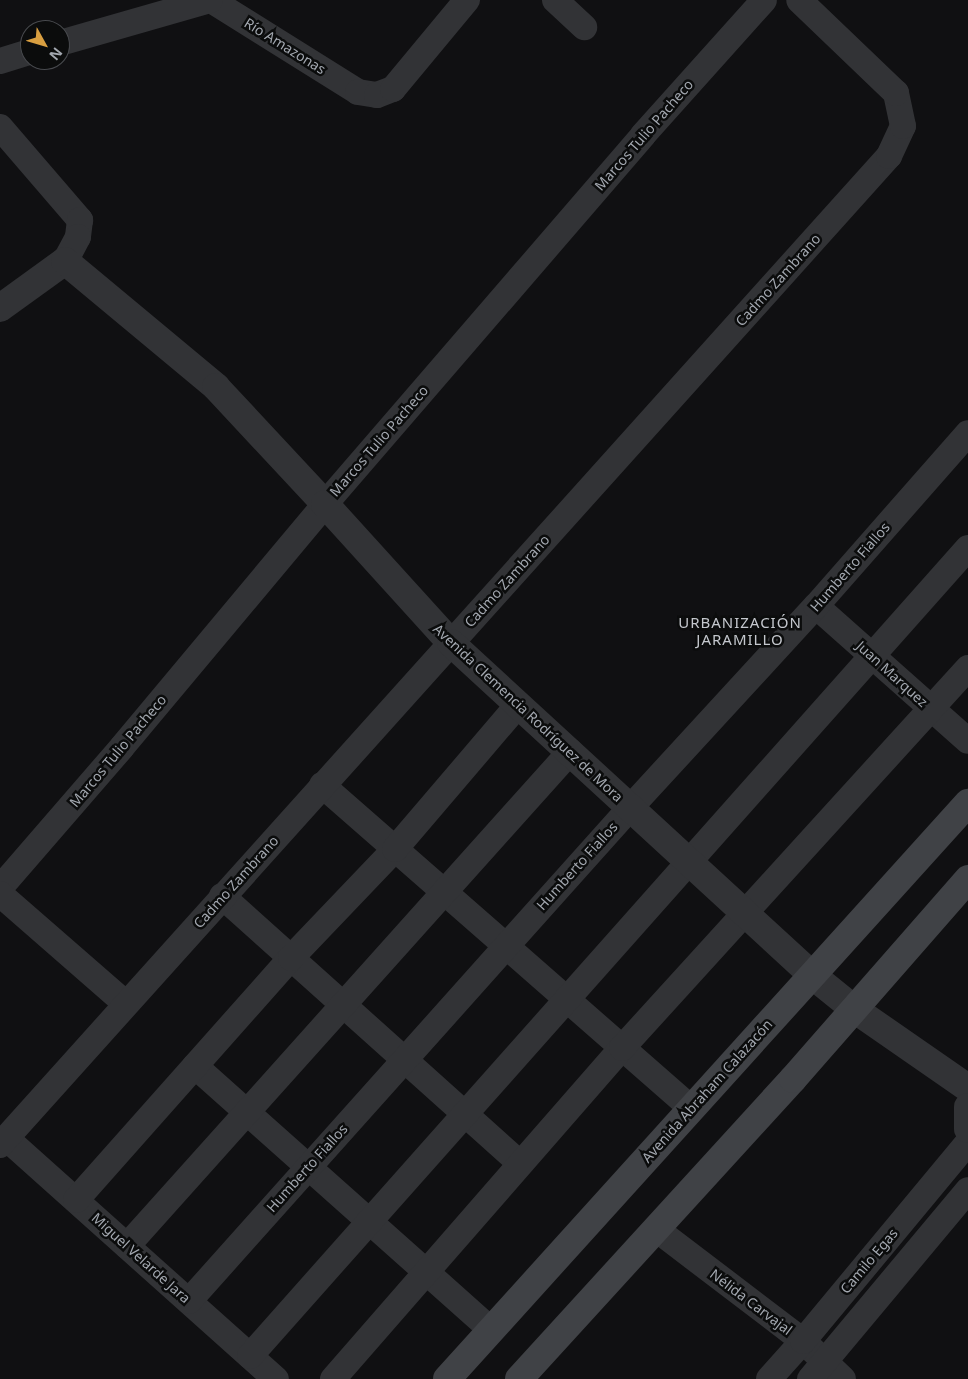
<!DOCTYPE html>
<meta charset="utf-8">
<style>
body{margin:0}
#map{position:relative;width:968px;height:1379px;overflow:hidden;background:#101012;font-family:"Noto Sans",sans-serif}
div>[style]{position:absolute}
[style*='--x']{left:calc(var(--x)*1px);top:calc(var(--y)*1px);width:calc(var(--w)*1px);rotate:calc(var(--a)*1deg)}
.minor>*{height:26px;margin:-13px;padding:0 13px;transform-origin:13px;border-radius:13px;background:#323336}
.tertiary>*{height:28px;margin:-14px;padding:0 14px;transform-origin:14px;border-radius:14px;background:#323336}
.secondary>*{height:28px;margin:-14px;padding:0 14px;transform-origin:14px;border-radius:14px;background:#404246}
span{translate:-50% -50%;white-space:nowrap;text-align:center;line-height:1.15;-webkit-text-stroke:5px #0b0c0c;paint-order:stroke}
.street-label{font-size:14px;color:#a3a8b0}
.neighbourhood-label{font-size:15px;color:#c4c7cd;letter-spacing:1px}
.north{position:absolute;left:20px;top:20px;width:50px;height:50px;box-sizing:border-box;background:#0b0c0c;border:1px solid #484a4e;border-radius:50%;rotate:129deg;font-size:14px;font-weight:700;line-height:20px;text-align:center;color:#a3a8b0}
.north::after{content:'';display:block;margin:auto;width:18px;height:22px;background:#d99f41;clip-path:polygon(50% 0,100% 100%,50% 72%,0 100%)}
</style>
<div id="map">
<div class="minor">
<div style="--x:211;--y:0;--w:173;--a:32"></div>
<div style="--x:358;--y:92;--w:19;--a:9"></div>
<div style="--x:377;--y:95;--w:17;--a:-21"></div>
<div style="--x:393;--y:89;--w:116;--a:-50.3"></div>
<div style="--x:555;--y:0;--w:40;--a:43"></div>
<div style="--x:60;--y:43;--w:156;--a:-16"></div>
<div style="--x:0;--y:61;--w:31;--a:-17"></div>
<div style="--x:0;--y:127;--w:123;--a:49.3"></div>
<div style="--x:80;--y:220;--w:17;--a:97"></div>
<div style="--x:78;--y:237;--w:27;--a:118"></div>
<div style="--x:816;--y:606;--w:203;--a:41.6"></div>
<div style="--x:322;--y:785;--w:490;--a:41.2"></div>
<div style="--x:0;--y:888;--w:186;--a:-49.1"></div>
<div style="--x:122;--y:747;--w:317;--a:-50.1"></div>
<div style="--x:325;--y:504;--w:487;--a:-49.2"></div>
<div style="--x:643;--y:135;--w:181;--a:-48.1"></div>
<div style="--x:0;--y:894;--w:166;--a:41.1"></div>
<div style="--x:222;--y:896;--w:400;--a:41.9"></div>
<div style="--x:195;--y:1066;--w:397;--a:41.7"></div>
<div style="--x:6;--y:1138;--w:362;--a:41.8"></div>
<div style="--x:0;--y:1145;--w:1330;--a:-48.05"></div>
<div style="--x:889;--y:156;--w:33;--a:-65"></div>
<div style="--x:903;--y:126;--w:34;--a:-102"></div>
<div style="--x:896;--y:93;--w:134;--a:-136.2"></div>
<div style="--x:76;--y:1200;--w:324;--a:-48.4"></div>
<div style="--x:291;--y:958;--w:151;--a:-46.3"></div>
<div style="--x:395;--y:849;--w:189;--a:-49.5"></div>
<div style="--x:656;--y:1229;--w:185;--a:37.3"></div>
<div style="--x:803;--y:1341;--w:55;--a:43.5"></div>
<div style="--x:127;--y:1246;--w:664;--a:-48.12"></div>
<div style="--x:189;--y:1301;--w:661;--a:-48.19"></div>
<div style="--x:630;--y:808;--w:275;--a:-47.4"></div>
<div style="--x:816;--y:606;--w:230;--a:-48.7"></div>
<div style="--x:250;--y:1356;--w:1081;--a:-48.38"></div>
<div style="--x:333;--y:1379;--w:439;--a:-48.9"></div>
<div style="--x:622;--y:1048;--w:514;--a:-47.68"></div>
<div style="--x:769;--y:1379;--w:51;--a:-48.2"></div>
<div style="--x:803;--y:1341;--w:259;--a:-50.3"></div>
<div style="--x:810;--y:1379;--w:246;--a:-50.1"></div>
</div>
<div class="tertiary">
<div style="--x:0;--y:308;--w:80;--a:-35.9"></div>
<div style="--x:65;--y:261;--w:197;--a:39.8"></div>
<div style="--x:216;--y:387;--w:160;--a:47"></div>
<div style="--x:325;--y:504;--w:188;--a:47.8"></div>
<div style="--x:451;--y:643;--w:490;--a:42.6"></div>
<div style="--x:812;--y:975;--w:54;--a:39"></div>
<div style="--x:854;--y:1009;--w:139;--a:34.7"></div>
<div style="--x:968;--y:1107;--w:22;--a:90"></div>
</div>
<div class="secondary">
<div style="--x:447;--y:1379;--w:777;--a:-47.87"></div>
<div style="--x:519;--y:1379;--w:406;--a:-47.6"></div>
<div style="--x:793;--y:1079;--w:266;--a:-48.8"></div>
</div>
<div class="street-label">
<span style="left:285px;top:46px;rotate:32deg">Río Amazonas</span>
<span style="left:644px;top:135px;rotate:-49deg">Marcos Tulio Pacheco</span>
<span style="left:778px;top:280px;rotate:-48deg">Cadmo Zambrano</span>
<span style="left:379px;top:441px;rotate:-49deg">Marcos Tulio Pacheco</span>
<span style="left:850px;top:567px;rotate:-49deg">Humberto Fiallos</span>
<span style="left:507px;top:581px;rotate:-48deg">Cadmo Zambrano</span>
<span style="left:892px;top:674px;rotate:42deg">Juan Marquez</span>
<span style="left:528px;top:713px;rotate:43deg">Avenida Clemencia Rodríguez de Mora</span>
<span style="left:118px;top:751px;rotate:-50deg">Marcos Tulio Pacheco</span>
<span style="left:577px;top:866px;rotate:-48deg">Humberto Fiallos</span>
<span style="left:236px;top:882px;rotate:-48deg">Cadmo Zambrano</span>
<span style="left:707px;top:1091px;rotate:-48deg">Avenida Abraham Calazacón</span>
<span style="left:307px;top:1168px;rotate:-48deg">Humberto Fiallos</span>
<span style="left:141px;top:1258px;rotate:42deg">Miguel Velarde Jara</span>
<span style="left:869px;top:1261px;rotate:-50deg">Camilo Egas</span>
<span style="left:751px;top:1302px;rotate:37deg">Nélida Carvajal</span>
</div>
<div class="neighbourhood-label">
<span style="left:740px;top:631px">URBANIZACIÓN<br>JARAMILLO</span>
</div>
<div class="north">N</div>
</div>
